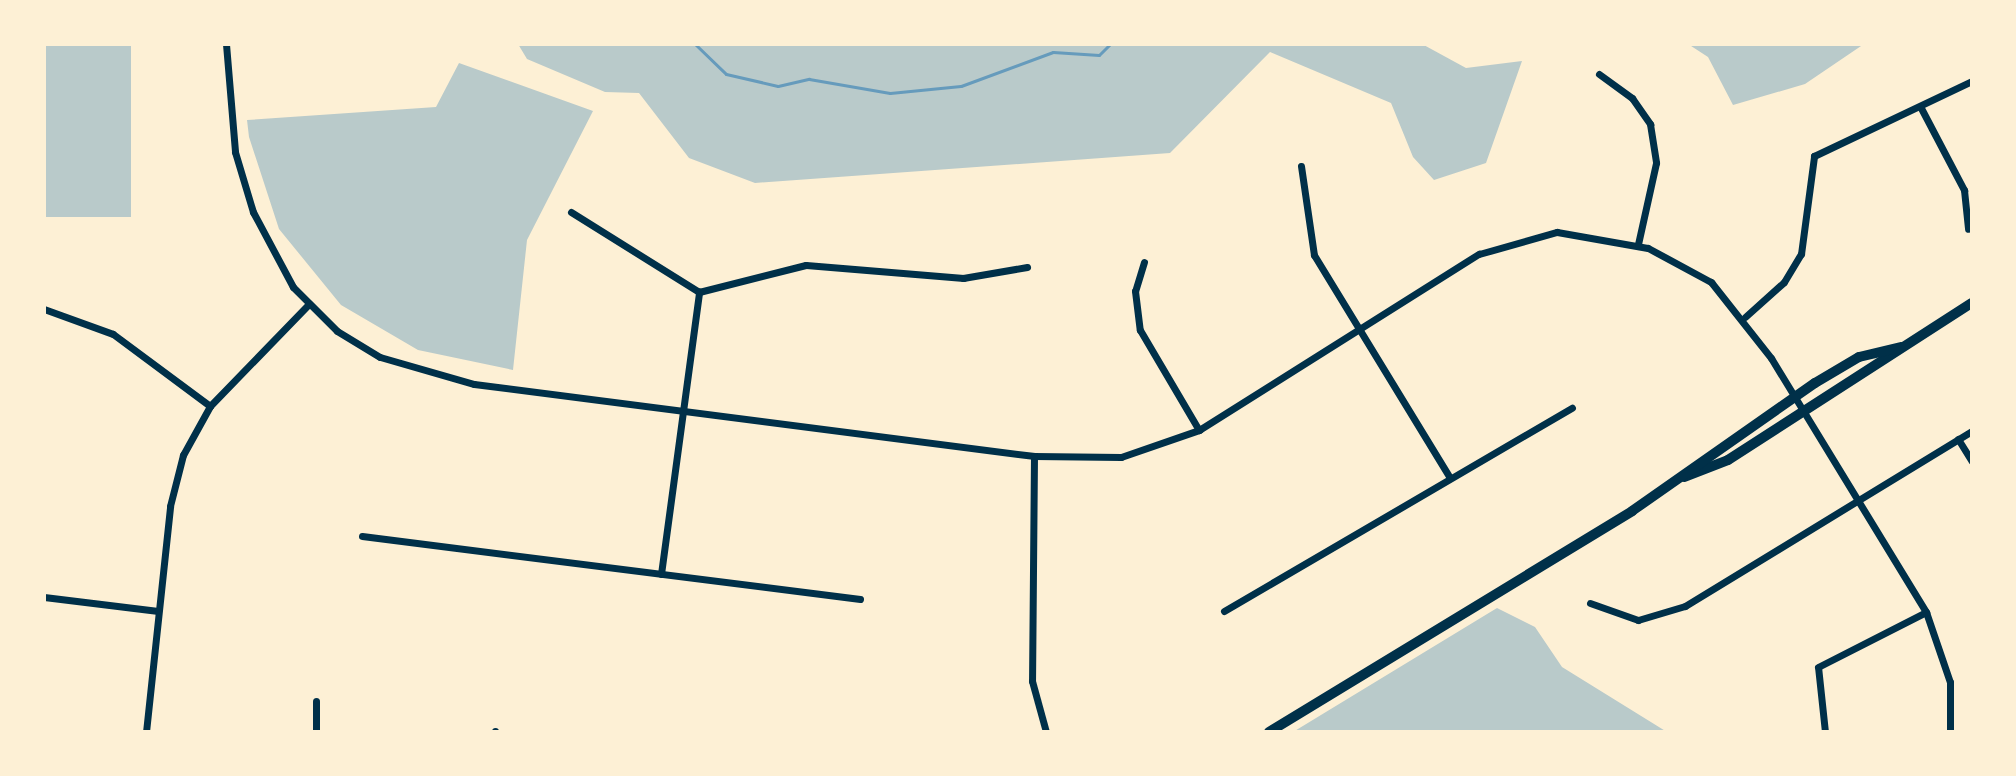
<!DOCTYPE html>
<style>
body{margin:0}
#map{position:relative;width:2016px;height:776px;overflow:hidden;background:#fdf0d5;font-family:Arial,sans-serif}
div>[style]{position:absolute}
[style*='--x']{left:calc(var(--x)*1px);top:calc(var(--y)*1px);width:calc(var(--w)*1px);rotate:calc(var(--a)*1deg)}
.green>*{inset:0;background:#b9caca;transform-origin:0 0}
.stream>*{height:3px;margin:-1.5px;padding:0 1.5px;transform-origin:1.5px;border-radius:1.5px;background:#669bbc}
.minor>*{height:7px;margin:-3.5px;padding:0 3.5px;transform-origin:3.5px;border-radius:3.5px;background:#003049}
.secondary>*{height:10px;margin:-5px;padding:0 5px;transform-origin:5px;border-radius:5px;background:#003049}
span{translate:-50% -50%;white-space:nowrap;text-align:center;line-height:1.15;-webkit-text-stroke:6px #fdf0d5;paint-order:stroke}
.frame{position:absolute;inset:0;border:46px solid #fdf0d5;pointer-events:none}
</style>
<div id="map">
<div class="green">
<div style="left:44px;top:44px;width:87px;height:173px"></div>
<div style="clip-path:polygon(518px 44px,1422px 44px,1466px 68px,1522px 61px,1486px 163px,1434px 180px,1413px 157px,1391px 103px,1270px 52px,1170px 153px,755px 183px,689px 158px,639px 93px,605px 92px,527px 59px)"></div>
<div style="clip-path:polygon(1688px 44px,1864px 44px,1805px 84px,1733px 105px,1708px 57px)"></div>
<div style="clip-path:polygon(459px 63px,593px 111px,527px 240px,513px 370px,418px 350px,341px 305px,279px 229px,249px 137px,247px 120px,436px 107px)"></div>
<div style="clip-path:polygon(1497px 608px,1535px 627px,1562px 667px,1667px 732px,1293px 732px)"></div>
</div>
<div class="stream">
<div style="--x:695;--y:44;--w:43;--a:44.1"></div>
<div style="--x:726;--y:74;--w:53;--a:13"></div>
<div style="--x:778;--y:86;--w:32;--a:-13"></div>
<div style="--x:809;--y:79;--w:82;--a:9.8"></div>
<div style="--x:890;--y:93;--w:71;--a:-5.6"></div>
<div style="--x:961;--y:86;--w:98;--a:-20.3"></div>
<div style="--x:1053;--y:52;--w:46;--a:3.7"></div>
<div style="--x:1099;--y:55;--w:16;--a:-45"></div>
</div>
<div class="minor">
<div style="--x:226;--y:44;--w:108;--a:85.2"></div>
<div style="--x:235;--y:152;--w:63;--a:73.3"></div>
<div style="--x:253;--y:212;--w:85;--a:61.9"></div>
<div style="--x:293;--y:287;--w:62;--a:45"></div>
<div style="--x:337;--y:331;--w:50;--a:31.2"></div>
<div style="--x:380;--y:357;--w:98;--a:16"></div>
<div style="--x:474;--y:384;--w:565;--a:7.33"></div>
<div style="--x:1034;--y:456;--w:87;--a:0.7"></div>
<div style="--x:1121;--y:457;--w:83;--a:-19.1"></div>
<div style="--x:1199;--y:430;--w:331;--a:-32.2"></div>
<div style="--x:1479;--y:254;--w:81;--a:-15.8"></div>
<div style="--x:1557;--y:232;--w:92;--a:10"></div>
<div style="--x:1648;--y:248;--w:72;--a:28.4"></div>
<div style="--x:1711;--y:282;--w:97;--a:51.7"></div>
<div style="--x:1771;--y:358;--w:298;--a:58.6"></div>
<div style="--x:1926;--y:612;--w:74;--a:71.1"></div>
<div style="--x:1950;--y:682;--w:50;--a:90"></div>
<div style="--x:1599;--y:74;--w:41;--a:36"></div>
<div style="--x:1632;--y:98;--w:32;--a:55"></div>
<div style="--x:1650;--y:124;--w:39;--a:81"></div>
<div style="--x:1656;--y:163;--w:83;--a:102.5"></div>
<div style="--x:1921;--y:108;--w:93;--a:62.3"></div>
<div style="--x:1964;--y:190;--w:39;--a:84"></div>
<div style="--x:1301;--y:166;--w:90;--a:81.7"></div>
<div style="--x:1314;--y:255;--w:259;--a:58.6"></div>
<div style="--x:571;--y:212;--w:151;--a:32"></div>
<div style="--x:1144;--y:262;--w:30;--a:107"></div>
<div style="--x:1135;--y:291;--w:39;--a:83"></div>
<div style="--x:1140;--y:330;--w:116;--a:59.5"></div>
<div style="--x:699;--y:292;--w:110;--a:-14.2"></div>
<div style="--x:806;--y:265;--w:158;--a:4.7"></div>
<div style="--x:963;--y:278;--w:65;--a:-9.8"></div>
<div style="--x:44;--y:309;--w:73;--a:19.9"></div>
<div style="--x:113;--y:334;--w:121;--a:36.6"></div>
<div style="--x:1745;--y:317;--w:52;--a:-41.9"></div>
<div style="--x:1784;--y:282;--w:33;--a:-59"></div>
<div style="--x:1801;--y:254;--w:99;--a:-82.4"></div>
<div style="--x:1814;--y:156;--w:175;--a:-25.4"></div>
<div style="--x:1958;--y:439;--w:26;--a:58"></div>
<div style="--x:1034;--y:456;--w:225;--a:90.5"></div>
<div style="--x:1032;--y:681;--w:53;--a:74.6"></div>
<div style="--x:362;--y:536;--w:502;--a:7.21"></div>
<div style="--x:661;--y:574;--w:285;--a:-82.3"></div>
<div style="--x:44;--y:597;--w:115;--a:7"></div>
<div style="--x:1590;--y:603;--w:51;--a:19.5"></div>
<div style="--x:1638;--y:620;--w:49;--a:-16.6"></div>
<div style="--x:1685;--y:606;--w:336;--a:-31.4"></div>
<div style="--x:1224;--y:611;--w:403;--a:-30.3"></div>
<div style="--x:316;--y:701;--w:31;--a:90"></div>
<div style="--x:495;--y:731;--w:1;--a:90"></div>
<div style="--x:146;--y:732;--w:227;--a:-83.9"></div>
<div style="--x:170;--y:506;--w:53;--a:-75.7"></div>
<div style="--x:183;--y:455;--w:56;--a:-61.1"></div>
<div style="--x:210;--y:406;--w:141;--a:-45.9"></div>
<div style="--x:1825;--y:732;--w:65;--a:-96.1"></div>
<div style="--x:1818;--y:667;--w:121;--a:-27"></div>
</div>
<div class="secondary">
<div style="--x:1684;--y:477;--w:47;--a:-21.1"></div>
<div style="--x:1728;--y:460;--w:290;--a:-32.8"></div>
<div style="--x:1269;--y:732;--w:425;--a:-31.3"></div>
<div style="--x:1632;--y:511;--w:223;--a:-35"></div>
<div style="--x:1815;--y:383;--w:51;--a:-30.6"></div>
<div style="--x:1859;--y:357;--w:43;--a:-13.4"></div>
</div>
<div class="frame"></div>
</div>
